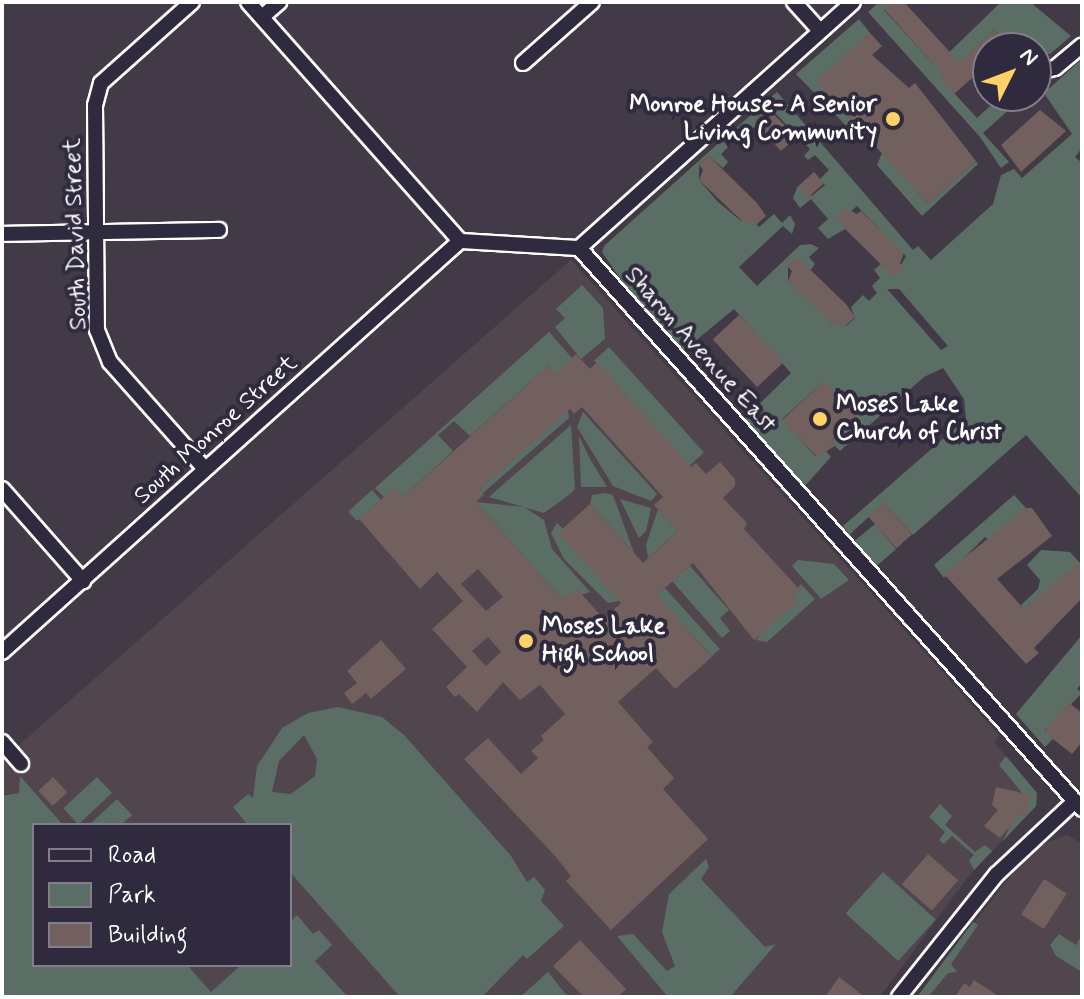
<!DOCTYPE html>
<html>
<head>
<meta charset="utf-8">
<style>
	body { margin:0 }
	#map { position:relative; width:1084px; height:999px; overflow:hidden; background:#433a47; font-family:Mynerve,sans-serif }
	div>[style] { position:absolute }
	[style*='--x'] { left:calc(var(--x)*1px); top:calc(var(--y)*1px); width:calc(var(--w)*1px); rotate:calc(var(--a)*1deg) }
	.built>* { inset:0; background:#51454e }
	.green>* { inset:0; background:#5b6e66; transform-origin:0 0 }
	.building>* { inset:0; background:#72605f; transform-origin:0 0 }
	.roads { filter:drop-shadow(2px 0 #fff) drop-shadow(-2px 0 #fff) drop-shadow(0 2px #fff) drop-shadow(0 -2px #fff) }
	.minor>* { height:14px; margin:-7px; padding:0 7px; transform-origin:7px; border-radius:7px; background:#2f2a3d }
	.dots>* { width:22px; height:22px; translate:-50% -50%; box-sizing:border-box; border:4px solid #2f2a3d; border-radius:50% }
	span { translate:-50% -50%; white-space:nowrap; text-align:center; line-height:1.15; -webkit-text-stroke:8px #2f2a3d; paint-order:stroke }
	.poi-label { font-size:24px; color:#fff; font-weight:700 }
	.right { translate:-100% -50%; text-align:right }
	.left { translate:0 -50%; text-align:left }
	.street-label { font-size:24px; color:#fff }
	.frame { position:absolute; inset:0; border:4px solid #fff; pointer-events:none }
	.legend { position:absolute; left:32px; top:823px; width:260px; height:144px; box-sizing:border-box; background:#2f2a3d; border:2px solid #827f8b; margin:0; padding:10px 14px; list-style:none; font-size:24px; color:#fff }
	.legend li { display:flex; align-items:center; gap:16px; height:40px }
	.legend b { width:40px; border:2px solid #827f8b }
	.north { position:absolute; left:972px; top:32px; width:80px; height:80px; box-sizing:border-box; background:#2f2a3d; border:2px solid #827f8b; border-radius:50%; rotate:48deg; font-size:22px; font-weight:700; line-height:32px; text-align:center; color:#fff }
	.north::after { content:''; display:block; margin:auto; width:28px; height:36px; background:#ffd166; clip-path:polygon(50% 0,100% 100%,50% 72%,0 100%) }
</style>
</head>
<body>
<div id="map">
	<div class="built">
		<div style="clip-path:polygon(evenodd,571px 260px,999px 735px,994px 742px,1037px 793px,1036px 806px,967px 878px,880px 997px,2px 997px,2px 760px,571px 260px,34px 825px,290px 825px,290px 965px,34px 965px,34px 825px)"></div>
		<div style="clip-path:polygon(1067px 835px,1082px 844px,1082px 997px,917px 997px,1007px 880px,1045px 843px)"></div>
	</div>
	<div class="green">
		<div style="clip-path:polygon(879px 2px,892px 2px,884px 10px,935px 66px,1001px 2px,1030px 2px,1071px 36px,1050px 54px,1036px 53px,1036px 48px,1009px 48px,994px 30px,941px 79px,977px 118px,1001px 96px,1024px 96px,983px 133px,1009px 162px,1001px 168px,980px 137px,868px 12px)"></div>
		<div style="clip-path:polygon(859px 19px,870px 33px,817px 81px,862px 131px,857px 137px,796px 74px)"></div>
		<div style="clip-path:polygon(evenodd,1082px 59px,1082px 148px,1075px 157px,1082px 163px,1082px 498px,1026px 435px,913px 535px,884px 503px,849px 535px,843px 526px,966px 419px,964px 399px,943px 368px,924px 377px,840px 451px,831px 442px,857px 418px,823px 382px,782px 419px,816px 457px,825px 450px,831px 457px,803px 488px,743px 420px,791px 373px,734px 309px,683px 351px,624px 284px,602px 252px,604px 246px,722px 140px,728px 147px,721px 154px,728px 162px,723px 168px,709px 156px,699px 165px,699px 180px,718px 202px,741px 221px,753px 220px,759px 227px,774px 214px,782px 223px,790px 215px,795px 224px,792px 234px,783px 226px,739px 267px,757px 286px,800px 245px,811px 244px,819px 248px,809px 257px,815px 264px,810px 271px,788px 266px,788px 281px,828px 315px,830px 323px,834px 320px,846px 326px,855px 318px,851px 307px,863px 295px,869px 301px,877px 293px,872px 286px,880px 278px,874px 270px,882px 263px,895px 276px,906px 256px,857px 206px,850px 212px,847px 228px,828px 239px,818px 228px,828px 219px,811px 199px,800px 208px,793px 198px,798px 186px,812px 196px,825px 185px,820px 179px,829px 170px,815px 155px,808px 160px,804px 156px,810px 149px,777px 115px,767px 109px,755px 120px,758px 125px,739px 137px,735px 129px,777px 92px,913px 250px,918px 246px,931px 260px,993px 204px,1001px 175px,1014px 169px,1022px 178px,1072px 134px,1044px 93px,1082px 59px,887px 289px,899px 289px,948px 346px,941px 350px,887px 289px)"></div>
		<div style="clip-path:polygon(882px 153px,928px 204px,976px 161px,978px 164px,922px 216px,877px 165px)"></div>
		<div style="clip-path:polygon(582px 285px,603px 308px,605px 339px,581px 359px,555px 327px,565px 318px,556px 309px)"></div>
		<div style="clip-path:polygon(549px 332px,572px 358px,561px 380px,548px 366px,470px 436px,454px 421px,438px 435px,453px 451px,403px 497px,384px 497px,375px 488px)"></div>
		<div style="left:609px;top:347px;width:142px;height:20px;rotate:48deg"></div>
		<div style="clip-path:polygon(568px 410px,569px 418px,483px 493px,480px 489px)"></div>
		<div style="clip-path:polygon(583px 412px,657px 494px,651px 501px,613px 486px,577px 427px)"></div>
		<div style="clip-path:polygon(571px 425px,575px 489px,570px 494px,544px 513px,489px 497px)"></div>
		<div style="clip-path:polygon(579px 436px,589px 457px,607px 487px,581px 487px)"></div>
		<div style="left:372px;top:490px;width:13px;height:32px;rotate:48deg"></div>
		<div style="clip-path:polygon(605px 493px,613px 495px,634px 553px,590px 504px,592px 495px)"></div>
		<div style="clip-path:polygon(1014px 495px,1026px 508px,990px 541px,985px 537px,944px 578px,934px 565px)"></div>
		<div style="clip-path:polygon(620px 499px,651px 508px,646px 531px,639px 538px)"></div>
		<div style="clip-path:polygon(476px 502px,524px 507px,544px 520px,552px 549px,590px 592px,563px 600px)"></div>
		<div style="clip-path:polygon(658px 509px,678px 531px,648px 558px,646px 545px)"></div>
		<div style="clip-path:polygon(557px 523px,563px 529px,619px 601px,608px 603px,564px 559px,551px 533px)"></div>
		<div style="left:875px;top:524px;width:33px;height:27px;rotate:50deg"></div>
		<div style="clip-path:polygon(1041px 550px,1070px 552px,1080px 563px,1026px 612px,1021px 605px,1038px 589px,1040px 580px,1027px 565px)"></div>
		<div style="clip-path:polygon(798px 560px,834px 564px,849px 580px,821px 599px,792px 566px)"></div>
		<div style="clip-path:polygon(690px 566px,729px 610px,720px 618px,730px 631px,722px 638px,672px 581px)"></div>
		<div style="clip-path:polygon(801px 584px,815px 599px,767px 642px,756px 640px)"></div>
		<div style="left:665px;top:588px;width:82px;height:11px;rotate:48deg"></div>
		<div style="clip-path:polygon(1082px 635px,1082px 683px,1077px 689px,1082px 693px,1044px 731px,1053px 739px,1045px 747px,1016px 714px)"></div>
		<div style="clip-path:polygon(evenodd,338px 707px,382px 717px,405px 736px,511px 856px,527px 882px,534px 877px,545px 890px,541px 901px,564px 926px,527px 959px,523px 955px,482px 997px,400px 997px,290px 872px,290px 825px,248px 825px,233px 807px,248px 794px,253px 798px,257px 766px,282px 728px,308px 713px,338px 707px,304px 735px,317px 759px,315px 776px,291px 794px,272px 792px,279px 761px,304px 735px)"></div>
		<div style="clip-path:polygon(1006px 756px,1037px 793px,1036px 806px,1003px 841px,1015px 814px,1026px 816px,1023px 794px,999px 765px)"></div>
		<div style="clip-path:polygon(20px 776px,63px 825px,34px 825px,34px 965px,187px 965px,211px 992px,241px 965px,290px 965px,290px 922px,297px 915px,313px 934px,319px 930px,332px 945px,315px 961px,348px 997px,2px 997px,2px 796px,19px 793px)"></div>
		<div style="left:97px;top:777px;width:22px;height:46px;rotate:47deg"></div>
		<div style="clip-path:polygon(117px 799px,132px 815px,121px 825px,89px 825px)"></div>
		<div style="clip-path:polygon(940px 804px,952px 816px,945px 825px,975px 852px,985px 845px,992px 851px,974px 870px,969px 860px,974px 855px,952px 836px,944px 844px,939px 840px,945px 832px,929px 817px)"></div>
		<div style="clip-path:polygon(706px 859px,709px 867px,701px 879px,765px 947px,776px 944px,730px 997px,668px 997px,617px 936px,633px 934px,667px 971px,675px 966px,662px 932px,669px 894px)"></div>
		<div style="left:883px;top:872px;width:71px;height:56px;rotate:42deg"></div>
		<div style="clip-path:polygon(973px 922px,978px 925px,951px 964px,957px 972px,948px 973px,928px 997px,917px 997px)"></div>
		<div style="clip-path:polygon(1059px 934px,1076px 945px,1082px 935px,1082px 972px,1056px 956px,1050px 945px)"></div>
		<div style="clip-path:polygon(548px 972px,568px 997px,520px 997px)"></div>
	</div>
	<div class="building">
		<div style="clip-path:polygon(892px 2px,904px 2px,959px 62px,994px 30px,1010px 48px,988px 48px,988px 64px,954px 94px,940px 79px,944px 76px,884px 9px)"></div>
		<div style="clip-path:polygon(870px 33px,882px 46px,872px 55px,909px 88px,915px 83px,976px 161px,928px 204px,816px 81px)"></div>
		<div style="clip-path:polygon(768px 109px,797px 137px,781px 151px,754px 121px)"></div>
		<div style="clip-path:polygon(1040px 110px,1066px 131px,1021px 172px,1001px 145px)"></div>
		<div style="clip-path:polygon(709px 156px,757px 203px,766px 216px,757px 224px,742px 221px,699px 180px,703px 170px,699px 165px)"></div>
		<div style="left:814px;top:172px;width:15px;height:21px;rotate:48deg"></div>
		<div style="clip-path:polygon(846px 208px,857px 214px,861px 211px,904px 253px,900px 263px,904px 268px,894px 277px,846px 230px,837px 217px)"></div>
		<div style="clip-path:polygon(797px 257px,846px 304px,855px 317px,845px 326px,831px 323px,788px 281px,792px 271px,787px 266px)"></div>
		<div style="left:739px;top:315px;width:65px;height:36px;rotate:47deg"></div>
		<div style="clip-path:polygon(evenodd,576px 354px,590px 369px,597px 362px,691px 467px,696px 463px,706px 474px,720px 462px,735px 479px,735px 486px,723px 498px,747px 523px,744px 529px,800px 590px,793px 596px,798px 601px,754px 640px,693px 563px,657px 595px,712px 657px,675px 689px,656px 668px,618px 702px,653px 742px,647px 747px,674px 778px,663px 789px,708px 839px,611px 930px,566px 881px,571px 876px,555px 856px,464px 759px,488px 738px,521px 774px,538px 758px,531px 751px,544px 740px,541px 736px,565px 714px,540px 685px,520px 700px,503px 682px,477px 712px,459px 694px,455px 697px,446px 687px,467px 667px,432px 629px,463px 601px,437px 572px,420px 589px,359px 519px,394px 488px,403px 497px,548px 366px,556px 374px,576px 354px,582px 407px,663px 497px,654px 505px,678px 531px,643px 563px,590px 504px,558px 533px,621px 603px,604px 619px,576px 588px,563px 600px,476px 502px,484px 494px,480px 489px,570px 409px,574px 414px,582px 407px,576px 354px,478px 569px,503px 597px,486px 611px,461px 584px,478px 569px,576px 354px,488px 637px,501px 652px,486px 666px,472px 651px,488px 637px)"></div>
		<div style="clip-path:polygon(824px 381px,857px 418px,831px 442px,835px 446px,817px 457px,782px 420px)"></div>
		<div style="left:884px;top:503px;width:42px;height:21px;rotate:48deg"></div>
		<div style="clip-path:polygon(1026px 508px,1032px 508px,1052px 536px,997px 579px,1024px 609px,1082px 560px,1082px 598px,1034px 648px,1039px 653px,1026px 664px,944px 574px)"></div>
		<div style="clip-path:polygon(381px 640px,406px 669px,371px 699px,366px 693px,352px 704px,344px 693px,357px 683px,347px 671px)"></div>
		<div style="clip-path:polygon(1068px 702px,1082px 713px,1082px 742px,1072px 754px,1044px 732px)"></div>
		<div style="left:53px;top:777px;width:21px;height:20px;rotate:47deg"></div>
		<div style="clip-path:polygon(996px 787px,1031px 795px,1026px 816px,1019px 815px,1000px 838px,984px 826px,998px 810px,992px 805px)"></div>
		<div style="left:928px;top:854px;width:40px;height:40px;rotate:41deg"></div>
		<div style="left:1044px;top:879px;width:27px;height:42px;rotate:33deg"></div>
		<div style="clip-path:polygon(580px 940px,626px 989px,618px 997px,584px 997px,553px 966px)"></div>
		<div style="clip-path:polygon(839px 977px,865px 997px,825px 997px)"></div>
		<div style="clip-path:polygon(974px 980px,1000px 997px,955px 997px,964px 983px,970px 987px)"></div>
	</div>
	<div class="roads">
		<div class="minor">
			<div style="--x:192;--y:2;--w:122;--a:138.3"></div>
			<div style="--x:101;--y:83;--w:23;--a:105"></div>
			<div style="--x:95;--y:105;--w:225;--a:89.5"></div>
			<div style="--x:97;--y:330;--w:35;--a:68"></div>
			<div style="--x:110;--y:362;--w:143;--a:48.4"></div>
			<div style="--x:248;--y:2;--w:319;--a:48.4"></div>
			<div style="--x:460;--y:241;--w:119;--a:3.4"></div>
			<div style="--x:579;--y:248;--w:753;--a:48.12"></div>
			<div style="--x:794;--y:2;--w:39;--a:48"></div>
			<div style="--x:262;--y:17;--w:23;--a:-41"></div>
			<div style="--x:523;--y:63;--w:92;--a:-41.5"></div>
			<div style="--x:1036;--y:73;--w:20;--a:-15"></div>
			<div style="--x:1055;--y:68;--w:35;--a:-40"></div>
			<div style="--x:2;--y:234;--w:217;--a:-1.1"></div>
			<div style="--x:579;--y:248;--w:368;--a:-41.9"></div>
			<div style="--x:2;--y:489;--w:123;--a:48.6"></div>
			<div style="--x:2;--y:652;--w:615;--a:-41.9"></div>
			<div style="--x:2;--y:742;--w:29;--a:49"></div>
			<div style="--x:899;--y:997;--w:157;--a:-51.5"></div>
			<div style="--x:997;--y:874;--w:107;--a:-43.1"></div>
		</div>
	</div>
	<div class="dots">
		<div style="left:893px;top:119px;background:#ffd166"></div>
		<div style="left:820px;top:419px;background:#ffd166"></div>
		<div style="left:526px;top:641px;background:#ffd166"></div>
	</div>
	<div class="poi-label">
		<span class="right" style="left:877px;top:119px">Monroe House- A Senior<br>Living Community</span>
		<span class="left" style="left:836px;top:419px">Moses Lake<br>Church of Christ</span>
		<span class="left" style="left:542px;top:641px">Moses Lake<br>High School</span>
	</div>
	<div class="street-label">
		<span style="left:76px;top:234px;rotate:-92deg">South David Street</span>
		<span style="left:700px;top:350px;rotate:48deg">Sharon Avenue East</span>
		<span style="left:216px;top:430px;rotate:-42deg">South Monroe Street</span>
	</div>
	<div class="frame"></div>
	<ul class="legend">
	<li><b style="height:10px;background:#2f2a3d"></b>Road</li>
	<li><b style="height:22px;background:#5b6e66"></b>Park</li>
	<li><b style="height:22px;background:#72605f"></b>Building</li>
	</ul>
	<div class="north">N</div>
</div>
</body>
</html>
